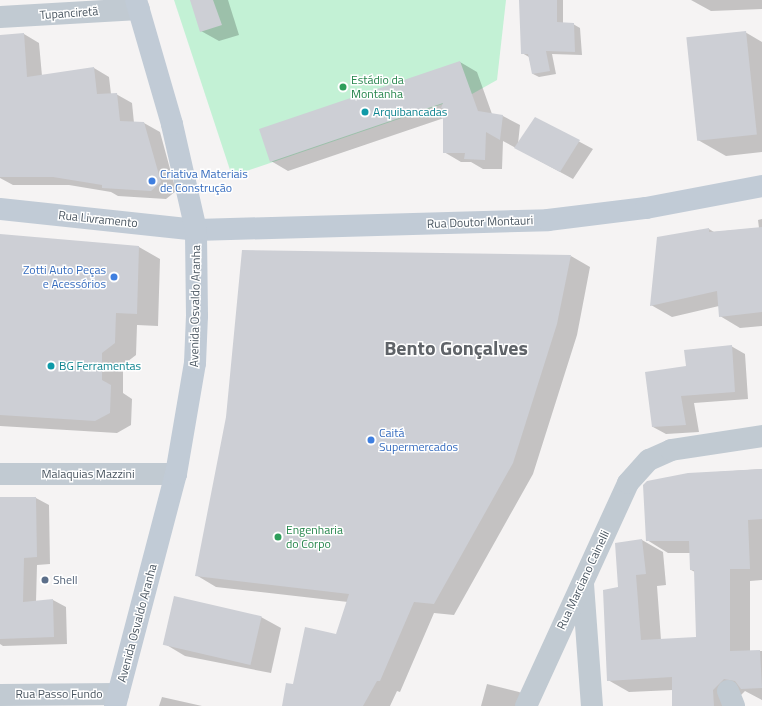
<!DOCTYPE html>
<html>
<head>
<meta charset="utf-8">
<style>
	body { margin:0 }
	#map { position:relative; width:762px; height:706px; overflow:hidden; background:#f5f3f3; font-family:"Titillium Web",sans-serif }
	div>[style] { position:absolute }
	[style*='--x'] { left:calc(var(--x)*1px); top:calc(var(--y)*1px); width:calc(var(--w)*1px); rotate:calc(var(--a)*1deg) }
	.green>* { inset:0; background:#c3f1d5 }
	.shadow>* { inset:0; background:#0003 }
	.building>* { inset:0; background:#cdcfd5; transform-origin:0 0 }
	.minor>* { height:22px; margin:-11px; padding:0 11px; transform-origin:11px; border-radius:11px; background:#c1cad2 }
	.secondary>* { height:22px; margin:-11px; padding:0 11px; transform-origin:11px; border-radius:11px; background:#c1cbd6 }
	.dots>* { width:11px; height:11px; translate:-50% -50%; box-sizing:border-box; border:2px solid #fff; border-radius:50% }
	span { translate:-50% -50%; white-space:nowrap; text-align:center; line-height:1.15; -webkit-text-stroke:3px #fff; paint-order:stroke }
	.street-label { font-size:12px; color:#4a5661 }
	.leisure-label { font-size:12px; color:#27864d }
	.left { translate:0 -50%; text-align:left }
	.culture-label { font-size:12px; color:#0d838f }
	.shop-label { font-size:12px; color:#366cbe }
	.right { translate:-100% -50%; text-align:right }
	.service-label { font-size:12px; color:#4e5e75 }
	.town-label { font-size:20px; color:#5f6368; font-weight:700 }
</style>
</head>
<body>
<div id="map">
	<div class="green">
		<div style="clip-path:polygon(174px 0,506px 0,497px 80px,472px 94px,232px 176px)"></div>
	</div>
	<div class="shadow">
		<div style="clip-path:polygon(191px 0,228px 0,239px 35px,219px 41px,201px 31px)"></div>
		<div style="clip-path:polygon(520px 0,563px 0,563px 24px,573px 24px,580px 28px,582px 55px,552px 54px,556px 74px,539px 77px,533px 74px,529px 57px,522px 53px)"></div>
		<div style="clip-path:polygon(691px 0,762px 0,762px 9px,711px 11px)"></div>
		<div style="clip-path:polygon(745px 32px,762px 42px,762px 152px,726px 156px,698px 140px)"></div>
		<div style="clip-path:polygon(24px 34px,39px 43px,42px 76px,94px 68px,109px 77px,111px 94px,116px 94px,132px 103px,134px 123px,144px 123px,160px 132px,176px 191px,166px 199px,118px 196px,111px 192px,69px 185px,13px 185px,0 178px,0 36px)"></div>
		<div style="clip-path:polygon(460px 62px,477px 72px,492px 114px,503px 116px,520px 125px,518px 144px,535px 118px,593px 149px,573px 179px,503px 141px,502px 169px,483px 169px,471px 162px,461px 162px,444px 152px,444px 118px,288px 171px,271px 161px)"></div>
		<div style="clip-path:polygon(762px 219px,762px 326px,740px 328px,720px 316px,719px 306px,672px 317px,651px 305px,709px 229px,714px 232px,759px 228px,758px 220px)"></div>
		<div style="clip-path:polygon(0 235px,139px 247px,160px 259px,158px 326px,137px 325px,136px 355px,123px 365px,123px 393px,132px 399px,131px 425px,117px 433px,0 426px)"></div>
		<div style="clip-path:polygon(571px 256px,590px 267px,577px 335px,533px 474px,454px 615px,434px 613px,400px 692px,397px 691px,390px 706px,283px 706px,293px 685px,337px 635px,348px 602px,216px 587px,196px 575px)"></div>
		<div style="clip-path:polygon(731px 346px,745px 354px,748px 399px,694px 403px,699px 432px,666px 434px,653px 427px,687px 367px)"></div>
		<div style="clip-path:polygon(762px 469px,762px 580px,750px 581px,750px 651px,762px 651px,762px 700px,745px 691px,734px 702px,735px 706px,673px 706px,673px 690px,629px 692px,608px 680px,619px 587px,642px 540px,663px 552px,666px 585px,657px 586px,661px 640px,697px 638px,695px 572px,691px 570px,690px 553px,668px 553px,647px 540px,688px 474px)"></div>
		<div style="clip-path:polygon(36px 498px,49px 505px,50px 564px,37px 565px,36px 602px,53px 600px,66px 607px,67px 644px,3px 646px,0 644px,0 500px)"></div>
		<div style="clip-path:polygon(261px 617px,281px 628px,271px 673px,185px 656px,165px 644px)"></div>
		<div style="clip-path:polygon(487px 684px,519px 692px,532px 699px,530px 706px,481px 706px)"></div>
		<div style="clip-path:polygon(162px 697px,202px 706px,159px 706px)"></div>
	</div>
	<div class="building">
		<div style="clip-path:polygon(190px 0,213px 0,222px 25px,200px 32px)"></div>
		<div style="clip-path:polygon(519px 0,557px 0,557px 22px,574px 23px,575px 52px,546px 51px,550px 71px,532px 74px,528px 54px,521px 54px)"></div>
		<div style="left:746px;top:31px;width:104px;height:60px;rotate:84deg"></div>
		<div style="clip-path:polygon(24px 33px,27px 77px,94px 67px,97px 94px,117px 93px,120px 121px,144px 122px,161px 182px,151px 191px,102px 188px,102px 185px,53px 177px,0 177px,0 35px)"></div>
		<div style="clip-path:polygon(460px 61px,478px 111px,503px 115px,500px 140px,486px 132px,485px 160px,464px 159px,465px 153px,443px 153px,443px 109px,441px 108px,443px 103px,270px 162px,259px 129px)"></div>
		<div style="clip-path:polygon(535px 117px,580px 140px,560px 172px,514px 148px)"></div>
		<div style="clip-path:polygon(762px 227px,762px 312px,719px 317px,717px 291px,650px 306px,657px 237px,709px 228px,709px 232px)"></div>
		<div style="clip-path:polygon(0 234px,139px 246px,137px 314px,116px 313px,115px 343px,102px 353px,102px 380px,111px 385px,110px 413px,95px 421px,0 415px)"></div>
		<div style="clip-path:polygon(242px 250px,571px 255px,557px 324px,513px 463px,434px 604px,414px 602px,380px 681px,377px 681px,363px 706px,282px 706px,286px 683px,293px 684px,305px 627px,336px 634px,349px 594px,195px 576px,226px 417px)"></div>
		<div style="clip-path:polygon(732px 345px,735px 392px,681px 396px,686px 425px,652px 427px,645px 372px,686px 366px,684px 350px)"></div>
		<div style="clip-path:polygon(762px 469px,762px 519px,748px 520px,750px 569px,730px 569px,730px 651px,760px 650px,762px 688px,741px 689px,735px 681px,724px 679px,713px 690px,714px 706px,672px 706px,672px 677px,607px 681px,603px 590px,618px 587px,615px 543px,642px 539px,646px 574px,636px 575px,641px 640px,696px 637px,694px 570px,690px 570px,689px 541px,646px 541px,643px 485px,647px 481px,688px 473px)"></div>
		<div style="clip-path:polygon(0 497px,36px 497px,37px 557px,24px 558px,23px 602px,53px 599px,54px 637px,0 639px)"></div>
		<div style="left:174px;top:596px;width:90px;height:50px;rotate:13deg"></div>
	</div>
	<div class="minor">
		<div style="--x:0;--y:17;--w:139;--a:-3.3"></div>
		<div style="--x:0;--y:474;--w:176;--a:0"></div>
		<div style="--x:583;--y:584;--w:122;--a:85.8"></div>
		<div style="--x:728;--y:691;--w:16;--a:68"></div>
		<div style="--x:0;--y:695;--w:118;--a:-0.5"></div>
		<div style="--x:526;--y:706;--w:245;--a:-65.4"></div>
		<div style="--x:628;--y:483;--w:31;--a:-48"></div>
		<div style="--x:649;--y:460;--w:24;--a:-24"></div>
		<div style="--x:671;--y:450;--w:92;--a:-8.7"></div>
	</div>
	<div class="secondary">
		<div style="--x:0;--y:209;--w:197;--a:6.1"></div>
		<div style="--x:196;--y:230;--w:352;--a:-1.6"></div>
		<div style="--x:548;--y:220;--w:99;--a:-7"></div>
		<div style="--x:646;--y:208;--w:118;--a:-10.7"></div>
		<div style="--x:115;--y:706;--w:240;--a:-75.3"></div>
		<div style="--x:176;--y:474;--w:113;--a:-80.3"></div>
		<div style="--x:195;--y:363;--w:47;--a:-87.6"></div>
		<div style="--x:197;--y:316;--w:86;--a:-90.7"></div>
		<div style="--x:196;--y:230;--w:109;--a:-102.8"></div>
		<div style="--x:172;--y:124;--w:129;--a:-106.2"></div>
	</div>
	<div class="dots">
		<div style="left:343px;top:87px;background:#2e9e5b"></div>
		<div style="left:365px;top:112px;background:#0f9aa8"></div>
		<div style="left:152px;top:181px;background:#3f7fe0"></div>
		<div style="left:114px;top:277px;background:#3f7fe0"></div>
		<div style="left:51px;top:366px;background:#0f9aa8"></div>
		<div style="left:371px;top:440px;background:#3f7fe0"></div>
		<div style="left:278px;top:537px;background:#2e9e5b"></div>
		<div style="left:45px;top:580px;background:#5c6f8a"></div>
	</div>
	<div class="street-label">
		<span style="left:69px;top:13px;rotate:-4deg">Tupanciretã</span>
		<span style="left:98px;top:219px;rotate:6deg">Rua Livramento</span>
		<span style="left:480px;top:222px;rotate:-2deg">Rua Doutor Montauri</span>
		<span style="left:195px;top:306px;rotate:-89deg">Avenida Osvaldo Aranha</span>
		<span style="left:88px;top:474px">Malaquias Mazzini</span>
		<span style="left:583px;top:580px;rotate:-65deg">Rua Marciano Cainelli</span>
		<span style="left:137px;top:623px;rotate:-75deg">Avenida Osvaldo Aranha</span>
		<span style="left:59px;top:694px">Rua Passo Fundo</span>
	</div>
	<div class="leisure-label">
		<span class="left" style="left:351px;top:87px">Estádio da<br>Montanha</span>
		<span class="left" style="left:286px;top:537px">Engenharia<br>do Corpo</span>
	</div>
	<div class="culture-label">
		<span class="left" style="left:373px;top:112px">Arquibancadas</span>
		<span class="left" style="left:59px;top:366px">BG Ferramentas</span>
	</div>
	<div class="shop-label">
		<span class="left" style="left:160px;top:181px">Criativa Materiais<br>de Construção</span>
		<span class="right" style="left:106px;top:277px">Zotti Auto Peças<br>e Acessórios</span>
		<span class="left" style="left:379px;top:440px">Caitá<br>Supermercados</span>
	</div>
	<div class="service-label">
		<span class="left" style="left:53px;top:580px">Shell</span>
	</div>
	<div class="town-label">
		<span style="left:456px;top:347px">Bento Gonçalves</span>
	</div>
</div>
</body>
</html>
